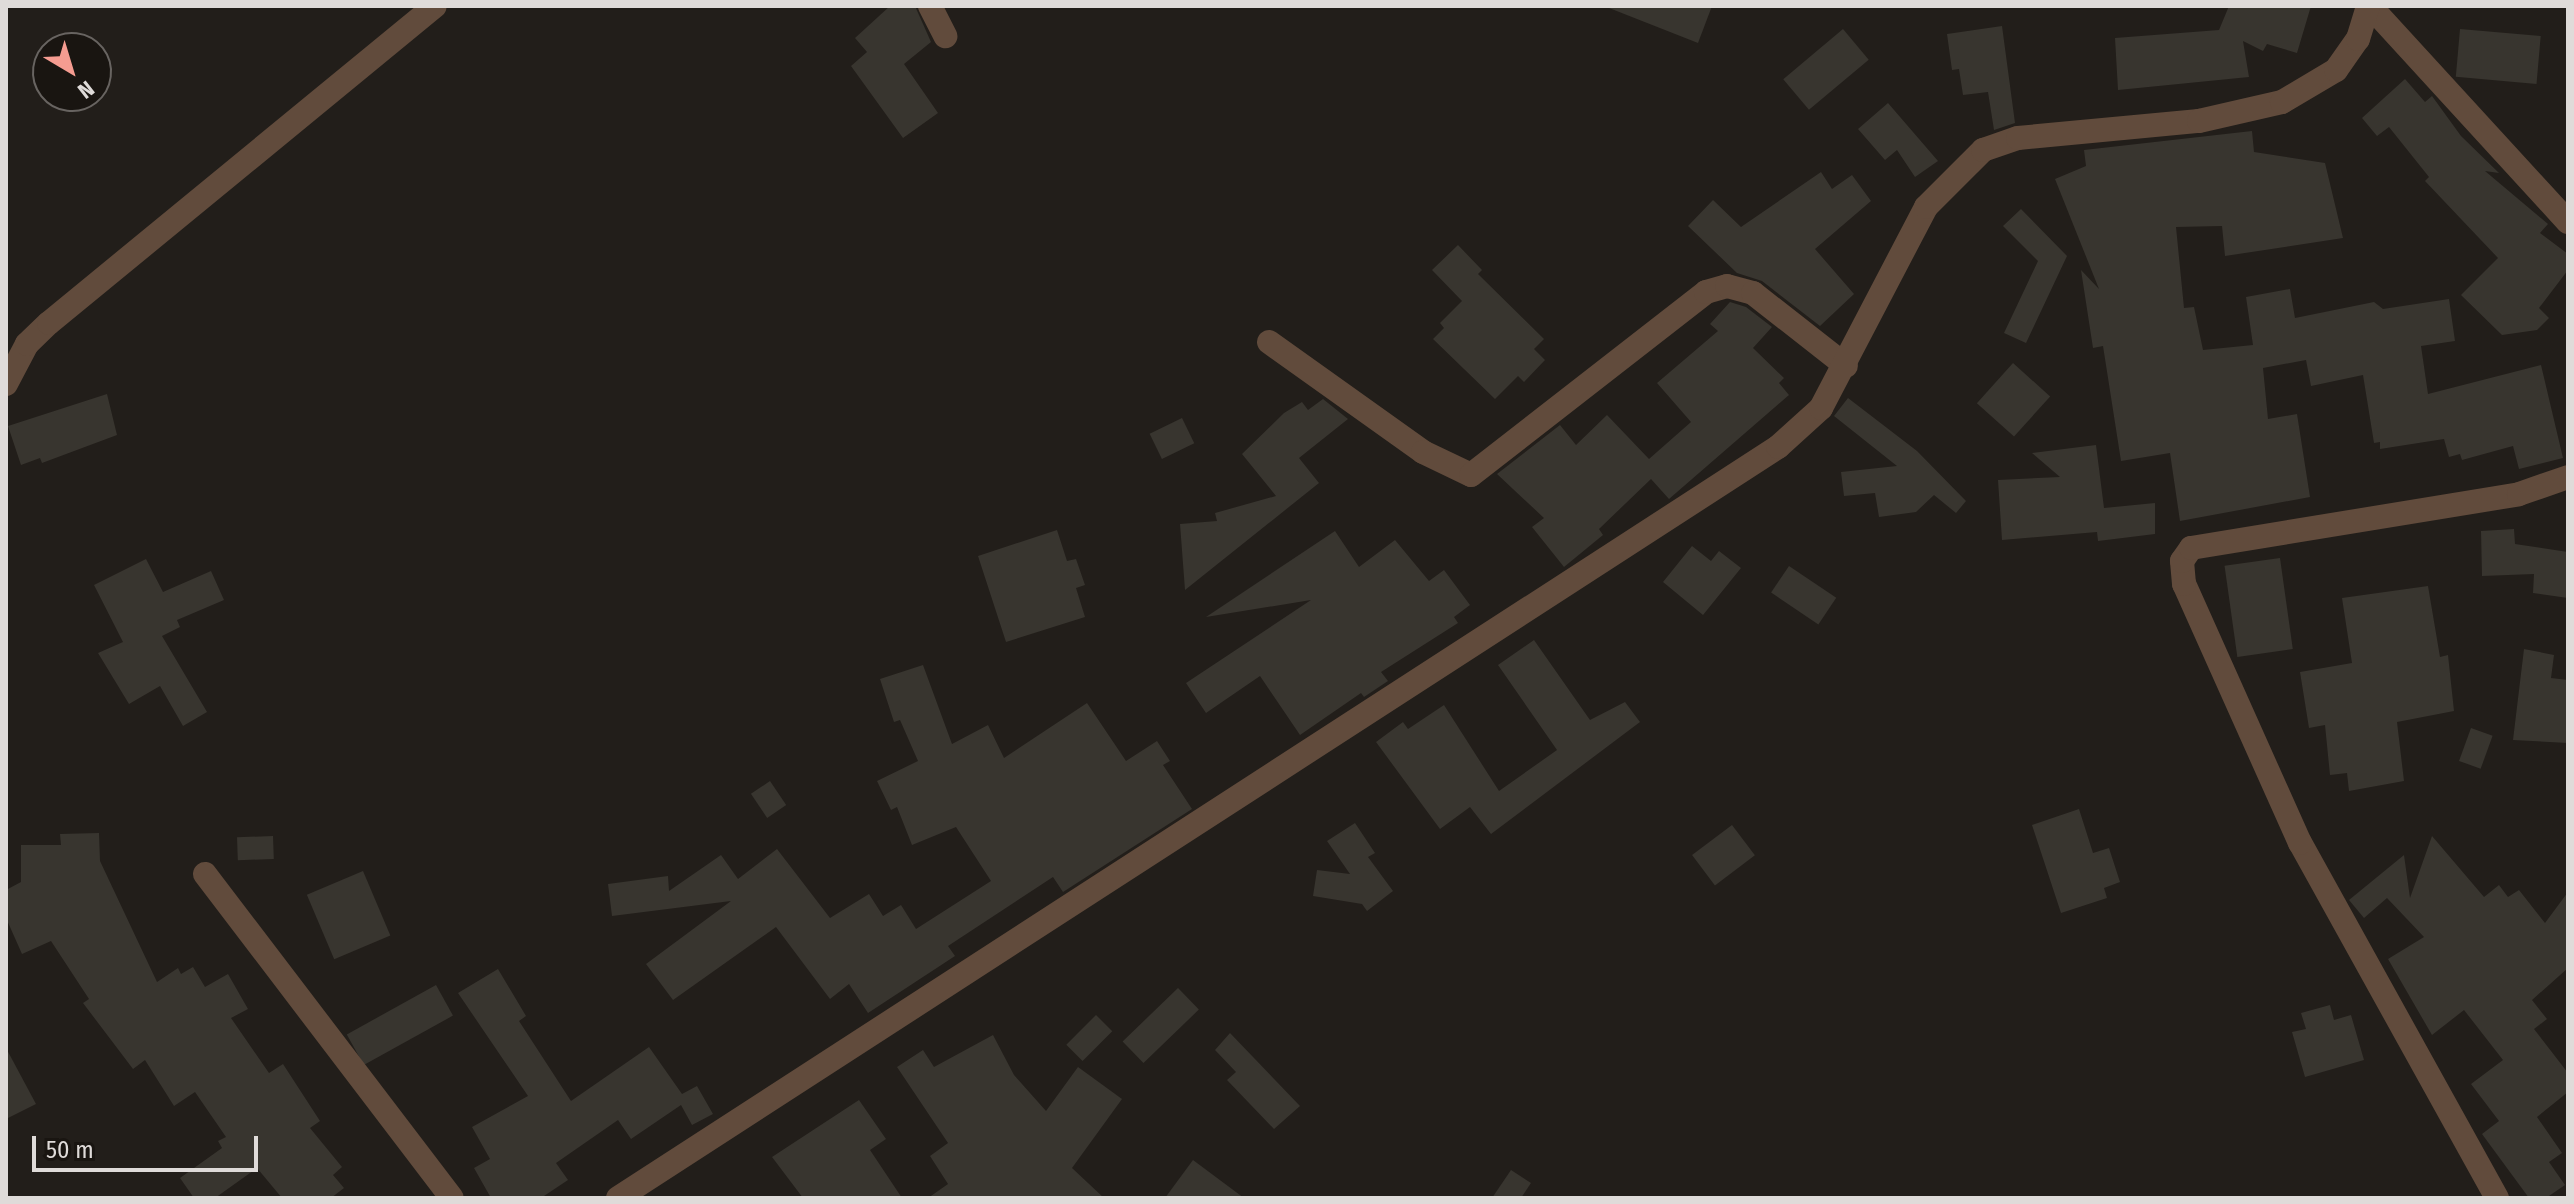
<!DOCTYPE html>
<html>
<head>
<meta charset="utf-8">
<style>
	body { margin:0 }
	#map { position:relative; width:2574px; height:1204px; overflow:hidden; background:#221e1a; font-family:"Fira Sans Condensed",sans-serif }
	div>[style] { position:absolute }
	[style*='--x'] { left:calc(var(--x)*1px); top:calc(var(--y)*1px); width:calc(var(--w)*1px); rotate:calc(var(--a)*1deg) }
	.building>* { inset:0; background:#38352f; transform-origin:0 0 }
	.minor>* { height:24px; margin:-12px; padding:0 12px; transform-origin:12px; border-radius:12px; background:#614b3c }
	span { translate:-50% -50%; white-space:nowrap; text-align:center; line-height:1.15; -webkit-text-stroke:6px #191511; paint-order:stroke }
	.frame { position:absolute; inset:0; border:8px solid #dfdbd9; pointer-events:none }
	.north { position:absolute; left:32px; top:32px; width:80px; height:80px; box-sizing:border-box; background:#191511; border:2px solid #686461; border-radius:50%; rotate:142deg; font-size:22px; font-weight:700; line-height:32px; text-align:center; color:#dfdbd9 }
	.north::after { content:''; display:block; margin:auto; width:28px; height:36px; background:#f59c91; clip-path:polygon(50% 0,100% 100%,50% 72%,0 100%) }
	.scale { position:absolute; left:32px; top:1136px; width:226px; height:36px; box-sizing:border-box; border:4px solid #dfdbd9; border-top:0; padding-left:10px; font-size:24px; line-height:28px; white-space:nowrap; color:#dfdbd9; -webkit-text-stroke:6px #191511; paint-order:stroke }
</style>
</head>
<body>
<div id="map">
	<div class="building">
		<div style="clip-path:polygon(890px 6px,915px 6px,931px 42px,904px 64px,938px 113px,903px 138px,851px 66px,867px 52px,855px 38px)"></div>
		<div style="clip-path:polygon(1604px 6px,1712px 6px,1698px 43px)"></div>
		<div style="clip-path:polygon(2229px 6px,2311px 6px,2297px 53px,2267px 44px,2263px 51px,2243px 41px,2249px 77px,2118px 90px,2115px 38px,2219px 30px)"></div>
		<div style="clip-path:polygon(2002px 26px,2015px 123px,1994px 130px,1988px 92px,1963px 95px,1959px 69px,1952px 70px,1947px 34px)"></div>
		<div style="left:1843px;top:29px;width:40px;height:78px;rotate:50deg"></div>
		<div style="left:2460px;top:29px;width:81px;height:48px;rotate:5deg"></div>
		<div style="clip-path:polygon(2405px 79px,2425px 102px,2432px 96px,2461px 136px,2499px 173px,2485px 171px,2548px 224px,2540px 233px,2568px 254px,2568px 270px,2539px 308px,2549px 318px,2537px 330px,2502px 335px,2461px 295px,2498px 258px,2425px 181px,2429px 177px,2389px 127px,2377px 136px,2362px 118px)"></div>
		<div style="clip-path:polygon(1888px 103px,1938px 161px,1915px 177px,1897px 150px,1885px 160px,1858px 129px)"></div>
		<div style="clip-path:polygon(2252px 131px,2254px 152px,2325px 163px,2343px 238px,2225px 256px,2222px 226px,2176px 227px,2184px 308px,2194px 307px,2203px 350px,2253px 345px,2246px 297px,2290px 289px,2295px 318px,2374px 302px,2383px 309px,2449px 299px,2455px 341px,2421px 346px,2428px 394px,2541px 365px,2563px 458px,2519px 469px,2513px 446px,2462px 460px,2460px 454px,2449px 457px,2444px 439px,2380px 449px,2380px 442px,2374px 443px,2363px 375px,2311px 386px,2306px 360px,2263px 368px,2268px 419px,2297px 414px,2310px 497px,2180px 521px,2170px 453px,2121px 461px,2103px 346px,2093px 348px,2081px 270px,2099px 289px,2055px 179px,2086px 166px,2084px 150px)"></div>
		<div style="clip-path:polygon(1821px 172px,1832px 189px,1852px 175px,1871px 201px,1815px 249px,1854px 294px,1820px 326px,1762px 281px,1737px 273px,1688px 226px,1713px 200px,1741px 227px)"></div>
		<div style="clip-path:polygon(2021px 209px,2067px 256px,2026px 343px,2004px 333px,2038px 261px,2003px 226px)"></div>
		<div style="clip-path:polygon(1458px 245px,1482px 270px,1478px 274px,1544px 339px,1534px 349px,1545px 360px,1524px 382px,1518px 376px,1495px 399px,1433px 339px,1444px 328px,1440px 323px,1462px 301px,1432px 270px)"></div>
		<div style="clip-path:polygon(1730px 302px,1746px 307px,1772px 327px,1753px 348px,1784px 378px,1779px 383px,1789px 395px,1669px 499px,1651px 479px,1599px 529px,1603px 535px,1564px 567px,1532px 527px,1544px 518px,1497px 474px,1560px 425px,1576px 445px,1607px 415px,1649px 459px,1691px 422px,1657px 383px,1718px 331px,1710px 324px)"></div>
		<div style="left:2013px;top:363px;width:50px;height:54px;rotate:42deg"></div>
		<div style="clip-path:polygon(107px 394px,117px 435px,42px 463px,40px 458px,21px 465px,8px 426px)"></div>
		<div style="clip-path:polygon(1848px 398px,1917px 451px,1966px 501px,1956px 513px,1934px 495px,1916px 512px,1879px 517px,1875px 493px,1844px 496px,1841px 472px,1897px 466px,1834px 416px)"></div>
		<div style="clip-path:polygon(1323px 399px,1348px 419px,1299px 458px,1319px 483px,1185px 590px,1180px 524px,1217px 521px,1215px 513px,1276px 496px,1242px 454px,1284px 413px,1302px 402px,1308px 410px)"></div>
		<div style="left:1182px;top:418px;width:28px;height:36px;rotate:64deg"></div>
		<div style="clip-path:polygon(2096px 445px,2104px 508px,2155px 503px,2155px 534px,2098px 541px,2097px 532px,2002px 540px,1998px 480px,2060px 477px,2032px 453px)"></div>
		<div style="clip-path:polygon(2514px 529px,2515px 544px,2568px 552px,2568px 598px,2533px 593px,2534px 574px,2482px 576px,2481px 531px)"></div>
		<div style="clip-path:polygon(1057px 530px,1067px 561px,1076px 559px,1085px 585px,1076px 588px,1085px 617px,1006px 642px,978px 556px)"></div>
		<div style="clip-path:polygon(1335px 531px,1359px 567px,1395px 540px,1429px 581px,1444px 570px,1470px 605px,1454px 617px,1458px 623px,1381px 672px,1388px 681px,1364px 697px,1361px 693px,1300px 735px,1260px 676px,1206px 713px,1186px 683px,1311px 600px,1206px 617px)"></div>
		<div style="clip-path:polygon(1692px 546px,1711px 561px,1719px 551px,1741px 568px,1703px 615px,1663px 582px)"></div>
		<div style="left:2280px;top:558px;width:92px;height:56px;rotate:82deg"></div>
		<div style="clip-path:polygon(146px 559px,163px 592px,211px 571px,224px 600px,177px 620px,180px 627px,162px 636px,207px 712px,183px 726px,160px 686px,129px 704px,98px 653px,123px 642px,94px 585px)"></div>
		<div style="left:1789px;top:566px;width:57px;height:32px;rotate:34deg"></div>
		<div style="clip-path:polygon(2428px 586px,2440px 657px,2448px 655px,2454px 711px,2397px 722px,2404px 781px,2349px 791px,2347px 773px,2330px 775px,2325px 725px,2309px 728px,2300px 672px,2352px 663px,2342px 598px)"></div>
		<div style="clip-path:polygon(1534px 640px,1590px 720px,1625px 702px,1640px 722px,1491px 834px,1470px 807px,1440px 829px,1376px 742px,1403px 722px,1408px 729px,1444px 705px,1499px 791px,1557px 750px,1498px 665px)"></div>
		<div style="clip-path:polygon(2524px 649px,2554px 655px,2551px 678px,2568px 680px,2568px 743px,2513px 740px)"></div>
		<div style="clip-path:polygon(923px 665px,952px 744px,988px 725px,1004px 758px,1087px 703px,1126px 761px,1157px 741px,1170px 761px,1163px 765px,1192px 809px,1063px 892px,1053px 877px,948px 946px,955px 956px,868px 1013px,849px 984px,830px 999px,776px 927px,673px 1000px,646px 964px,731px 901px,612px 916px,608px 884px,668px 876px,669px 891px,721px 855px,738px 879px,777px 849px,830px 918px,869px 894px,883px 916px,901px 905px,916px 929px,991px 881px,956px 827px,912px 845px,897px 807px,891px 810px,877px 781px,918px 761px,900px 720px,894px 722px,880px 679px)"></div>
		<div style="left:2471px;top:728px;width:23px;height:35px;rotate:20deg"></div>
		<div style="left:770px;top:781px;width:29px;height:23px;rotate:56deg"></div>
		<div style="clip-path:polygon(2079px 809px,2093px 853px,2109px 848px,2120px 882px,2104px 888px,2107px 898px,2061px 913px,2032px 825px)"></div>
		<div style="clip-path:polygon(1355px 823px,1375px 853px,1368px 857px,1393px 891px,1367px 911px,1362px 904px,1313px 896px,1317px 870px,1350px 874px,1327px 841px)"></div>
		<div style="left:1732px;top:825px;width:38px;height:50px;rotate:53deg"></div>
		<div style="clip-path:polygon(99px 833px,100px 861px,157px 982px,178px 968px,181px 974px,193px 967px,205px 987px,228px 974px,248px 1009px,231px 1018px,269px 1073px,283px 1064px,320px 1121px,310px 1128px,342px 1167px,333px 1175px,344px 1188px,331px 1198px,282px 1198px,257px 1168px,215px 1198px,194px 1198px,180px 1178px,222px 1148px,218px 1141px,226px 1137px,195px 1092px,174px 1106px,145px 1060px,133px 1069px,83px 1003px,89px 999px,51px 941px,22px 954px,6px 918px,6px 890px,21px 882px,21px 845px,61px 845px,60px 834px)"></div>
		<div style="left:273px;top:836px;width:23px;height:36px;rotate:88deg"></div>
		<div style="clip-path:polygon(2432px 836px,2484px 897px,2499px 885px,2508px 897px,2519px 890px,2545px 923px,2568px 892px,2568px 968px,2532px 1000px,2547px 1019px,2534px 1029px,2568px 1073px,2568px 1092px,2537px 1117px,2562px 1153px,2549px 1162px,2565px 1185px,2546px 1198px,2529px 1198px,2482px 1134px,2499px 1121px,2471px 1084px,2503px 1060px,2464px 1010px,2432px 1035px,2388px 959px,2424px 937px,2387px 898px,2364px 918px,2349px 900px,2404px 855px,2410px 898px)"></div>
		<div style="left:363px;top:871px;width:70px;height:61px;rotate:67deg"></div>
		<div style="clip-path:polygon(498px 969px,526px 1016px,519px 1021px,571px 1101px,649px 1047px,682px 1094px,697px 1086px,713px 1114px,692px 1125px,681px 1105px,631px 1139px,618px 1120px,556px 1163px,568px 1180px,541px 1198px,491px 1198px,474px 1168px,490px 1159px,472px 1127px,528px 1096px,458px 993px)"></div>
		<div style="left:436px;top:985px;width:35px;height:102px;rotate:61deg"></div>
		<div style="left:1178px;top:988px;width:30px;height:77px;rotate:46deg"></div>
		<div style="clip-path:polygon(2330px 1005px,2334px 1020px,2351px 1015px,2364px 1060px,2305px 1077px,2292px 1032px,2306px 1029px,2301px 1013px)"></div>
		<div style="left:1096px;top:1015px;width:23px;height:42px;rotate:45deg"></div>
		<div style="clip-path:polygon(1230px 1033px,1300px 1106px,1274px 1129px,1227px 1080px,1236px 1072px,1215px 1050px)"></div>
		<div style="clip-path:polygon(993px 1035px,1014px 1075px,1046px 1111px,1078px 1067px,1122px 1099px,1072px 1168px,1104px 1198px,928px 1198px,948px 1184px,930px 1156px,948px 1143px,897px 1067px,923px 1050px,934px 1067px)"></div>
		<div style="clip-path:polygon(6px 1048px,36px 1104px,6px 1119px)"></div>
		<div style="clip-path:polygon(859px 1100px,886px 1139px,870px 1150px,902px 1198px,803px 1198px,772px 1157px)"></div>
		<div style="clip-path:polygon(1193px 1160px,1244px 1198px,1165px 1198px)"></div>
		<div style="clip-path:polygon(1511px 1170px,1531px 1183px,1521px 1198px,1492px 1198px)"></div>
	</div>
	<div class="minor">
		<div style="--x:930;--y:6;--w:34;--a:63"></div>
		<div style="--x:2370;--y:6;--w:293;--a:47.5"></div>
		<div style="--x:1269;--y:342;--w:189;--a:35.5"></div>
		<div style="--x:1423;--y:452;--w:53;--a:25.6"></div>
		<div style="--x:1471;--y:475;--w:298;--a:-37.9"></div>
		<div style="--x:1706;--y:292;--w:22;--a:-16"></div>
		<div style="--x:1727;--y:286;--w:27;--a:15"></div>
		<div style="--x:1753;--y:293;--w:118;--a:38.1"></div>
		<div style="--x:6;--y:384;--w:45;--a:-62.3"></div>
		<div style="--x:27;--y:344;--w:30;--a:-44"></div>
		<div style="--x:49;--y:323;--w:499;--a:-39.4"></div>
		<div style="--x:205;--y:874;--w:407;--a:52.7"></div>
		<div style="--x:618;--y:1198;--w:1382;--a:-32.92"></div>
		<div style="--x:1778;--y:447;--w:58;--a:-42.2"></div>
		<div style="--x:1821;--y:408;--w:227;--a:-62.4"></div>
		<div style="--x:1926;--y:207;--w:81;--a:-45"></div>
		<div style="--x:1983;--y:150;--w:37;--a:-19"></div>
		<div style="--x:2018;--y:138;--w:182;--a:-5.4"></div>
		<div style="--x:2199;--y:121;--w:85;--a:-12.9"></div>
		<div style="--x:2282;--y:102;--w:63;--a:-30.7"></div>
		<div style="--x:2336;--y:70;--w:38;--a:-55"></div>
		<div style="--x:2358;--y:39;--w:34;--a:-73"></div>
		<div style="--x:2497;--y:1198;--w:406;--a:-119"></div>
		<div style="--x:2300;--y:843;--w:284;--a:-114.1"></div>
		<div style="--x:2184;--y:584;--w:23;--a:-95"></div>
		<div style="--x:2182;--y:561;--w:16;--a:-55"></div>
		<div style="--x:2191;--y:548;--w:332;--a:-9.3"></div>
		<div style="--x:2519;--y:494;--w:52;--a:-19.1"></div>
	</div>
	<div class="frame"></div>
	<div class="north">N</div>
	<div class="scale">50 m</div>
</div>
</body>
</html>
